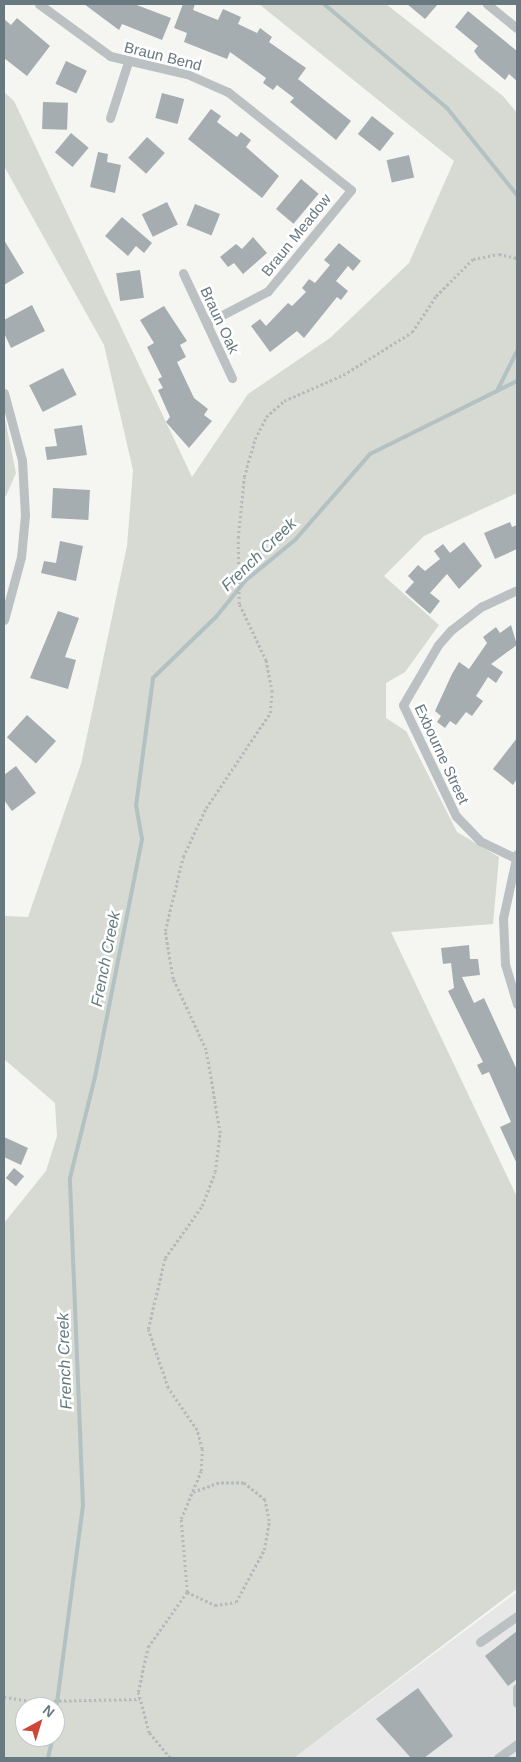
<!DOCTYPE html>
<html>
<head>
<meta charset="utf-8">
<style>
	body { margin:0 }
	#map { position:relative; width:521px; height:1762px; overflow:hidden; background:#f5f5f2; font-family:Arial,sans-serif }
	div>[style] { position:absolute }
	[style*='--x'] { left:calc(var(--x)*1px); top:calc(var(--y)*1px); width:calc(var(--w)*1px); rotate:calc(var(--a)*1deg) }
	.built>* { inset:0; background:#e6e7e6 }
	.green>* { inset:0; background:#d6dad2 }
	.stream>* { height:4px; margin:-2px; padding:0 2px; transform-origin:2px; border-radius:2px; background:#b3c1c3 }
	.building>* { inset:0; background:#a5adb1; transform-origin:0 0 }
	.path>* { height:2.5px; margin-top:-1.25px; transform-origin:0; background:repeating-linear-gradient(90deg,#b5b9ba 0 2.5px,transparent 0 5px) }
	.minor>* { height:9px; margin:-4.5px; padding:0 4.5px; transform-origin:4.5px; border-radius:4.5px; background:#bbc0c2 }
	span { translate:-50% -50%; white-space:nowrap; text-align:center; line-height:1.15; -webkit-text-stroke:5px #fff; paint-order:stroke }
	.street-label { font-size:15px; color:#687980 }
	.water-label { font-size:16px; color:#637a7d; font-style:italic }
	.frame { position:absolute; inset:0; border:5px solid #687980; pointer-events:none }
	.north { position:absolute; left:15px; top:1697px; width:50px; height:50px; box-sizing:border-box; background:#fff; border:1px solid #c3c9cc; border-radius:50%; rotate:39deg; font-size:14px; font-weight:700; line-height:20px; text-align:center; color:#687980 }
	.north::after { content:''; display:block; margin:auto; width:18px; height:22px; background:#cf4538; clip-path:polygon(50% 0,100% 100%,50% 72%,0 100%) }
</style>
</head>
<body>
<div id="map">
	<div class="built">
		<div style="clip-path:polygon(517px 1592px,517px 1758px,294px 1758px)"></div>
	</div>
	<div class="green">
		<div style="clip-path:polygon(evenodd,259px 4px,386px 4px,503px 96px,517px 113px,517px 493px,424px 536px,384px 576px,439px 625px,405px 672px,386px 683px,386px 718px,406px 731px,457px 832px,499px 857px,493px 924px,391px 932px,517px 1197px,517px 1589px,294px 1758px,4px 1758px,4px 1223px,46px 1171px,57px 1136px,55px 1103px,4px 1059px,4px 916px,28px 917px,81px 764px,127px 546px,133px 470px,104px 345px,4px 166px,4px 92px,14px 101px,192px 477px,248px 394px,330px 338px,409px 263px,454px 161px,259px 4px,25px 1707px,55px 1707px,55px 1737px,25px 1737px,25px 1707px)"></div>
		<div style="clip-path:polygon(4px 414px,16px 473px,6px 496px,4px 495px)"></div>
	</div>
	<div class="stream">
		<div style="--x:324;--y:4;--w:161;--a:40.2"></div>
		<div style="--x:447;--y:108;--w:112;--a:51.2"></div>
		<div style="--x:498;--y:389;--w:42;--a:-63.4"></div>
		<div style="--x:55;--y:1718;--w:214;--a:-82.5"></div>
		<div style="--x:83;--y:1506;--w:328;--a:-92.3"></div>
		<div style="--x:70;--y:1178;--w:104;--a:-76.1"></div>
		<div style="--x:95;--y:1077;--w:243;--a:-78.8"></div>
		<div style="--x:142;--y:839;--w:34;--a:-100"></div>
		<div style="--x:136;--y:806;--w:129;--a:-82.4"></div>
		<div style="--x:153;--y:678;--w:88;--a:-44.1"></div>
		<div style="--x:216;--y:617;--w:46;--a:-51.1"></div>
		<div style="--x:245;--y:581;--w:65;--a:-39.4"></div>
		<div style="--x:295;--y:540;--w:114;--a:-48.9"></div>
		<div style="--x:370;--y:454;--w:164;--a:-26.4"></div>
		<div style="--x:48;--y:1758;--w:22;--a:-77"></div>
	</div>
	<div class="building">
		<div style="clip-path:polygon(84px 4px,134px 4px,171px 18px,162px 40px,122px 24px,119px 30px)"></div>
		<div style="clip-path:polygon(183px 4px,195px 4px,193px 10px,218px 20px,223px 9px,241px 17px,238px 24px,257px 33px,260px 28px,272px 37px,269px 42px,306px 68px,298px 79px,351px 121px,336px 140px,290px 102px,294px 98px,277px 85px,273px 90px,263px 83px,266px 78px,230px 52px,227px 59px,184px 42px,187px 33px,174px 28px)"></div>
		<div style="clip-path:polygon(407px 4px,438px 4px,425px 19px)"></div>
		<div style="clip-path:polygon(468px 11px,517px 51px,517px 81px,509px 74px,505px 80px,479px 58px,474px 51px,478px 46px,455px 27px)"></div>
		<div style="clip-path:polygon(17px 18px,50px 46px,27px 76px,4px 58px,4px 19px,11px 25px)"></div>
		<div style="left:66px;top:61px;width:23px;height:25px;rotate:25deg"></div>
		<div style="left:162px;top:93px;width:23px;height:26px;rotate:15deg"></div>
		<div style="left:43px;top:102px;width:25px;height:27px;rotate:2deg"></div>
		<div style="clip-path:polygon(211px 109px,221px 116px,217px 122px,237px 137px,241px 132px,251px 140px,246px 147px,279px 176px,262px 198px,188px 139px)"></div>
		<div style="left:372px;top:116px;width:28px;height:23px;rotate:38deg"></div>
		<div style="left:71px;top:133px;width:23px;height:25px;rotate:40deg"></div>
		<div style="left:147px;top:137px;width:24px;height:28px;rotate:42deg"></div>
		<div style="clip-path:polygon(98px 152px,108px 154px,107px 162px,121px 165px,115px 193px,90px 187px)"></div>
		<div style="left:409px;top:155px;width:23px;height:23px;rotate:77deg"></div>
		<div style="left:301px;top:179px;width:23px;height:39px;rotate:40deg"></div>
		<div style="left:167px;top:202px;width:25px;height:28px;rotate:64deg"></div>
		<div style="left:195px;top:204px;width:27px;height:23px;rotate:22deg"></div>
		<div style="clip-path:polygon(122px 217px,152px 243px,144px 253px,136px 246px,128px 256px,105px 236px)"></div>
		<div style="clip-path:polygon(253px 237px,267px 253px,243px 274px,234px 263px,228px 267px,220px 257px,236px 244px,242px 249px)"></div>
		<div style="clip-path:polygon(4px 240px,24px 273px,4px 285px)"></div>
		<div style="clip-path:polygon(339px 243px,361px 261px,353px 271px,348px 266px,336px 281px,348px 291px,341px 300px,337px 297px,304px 338px,297px 331px,270px 352px,251px 326px,260px 319px,266px 326px,288px 303px,292px 306px,306px 292px,302px 288px,309px 279px,315px 283px,330px 265px,324px 260px)"></div>
		<div style="left:140px;top:270px;width:28px;height:24px;rotate:82deg"></div>
		<div style="clip-path:polygon(32px 305px,45px 331px,11px 348px,4px 333px,4px 320px)"></div>
		<div style="clip-path:polygon(164px 306px,187px 341px,180px 345px,186px 357px,177px 362px,194px 398px,208px 409px,204px 415px,212px 421px,189px 448px,166px 422px,170px 417px,158px 390px,163px 388px,158px 379px,162px 377px,147px 347px,154px 343px,140px 320px)"></div>
		<div style="left:63px;top:368px;width:30px;height:38px;rotate:63deg"></div>
		<div style="clip-path:polygon(82px 425px,87px 455px,47px 460px,45px 447px,57px 446px,54px 429px)"></div>
		<div style="left:53px;top:488px;width:37px;height:30px;rotate:3deg"></div>
		<div style="clip-path:polygon(510px 522px,512px 527px,517px 525px,517px 549px,495px 559px,484px 533px)"></div>
		<div style="clip-path:polygon(60px 541px,83px 546px,76px 581px,41px 573px,44px 561px,56px 563px)"></div>
		<div style="clip-path:polygon(464px 542px,482px 566px,459px 589px,447px 574px,430px 593px,440px 601px,430px 614px,405px 592px,414px 582px,408px 576px,418px 565px,425px 571px,440px 559px,434px 551px,443px 544px,450px 553px)"></div>
		<div style="clip-path:polygon(58px 611px,79px 618px,65px 657px,76px 660px,68px 689px,30px 678px)"></div>
		<div style="clip-path:polygon(511px 625px,517px 645px,491px 664px,503px 672px,496px 683px,488px 677px,476px 696px,483px 701px,472px 716px,466px 712px,456px 725px,450px 721px,445px 728px,437px 722px,441px 716px,435px 711px,452px 674px,459px 662px,469px 669px,487px 643px,483px 637px,496px 627px,500px 633px)"></div>
		<div style="left:27px;top:715px;width:39px;height:30px;rotate:42deg"></div>
		<div style="clip-path:polygon(517px 738px,517px 779px,513px 785px,493px 769px)"></div>
		<div style="clip-path:polygon(16px 766px,36px 793px,12px 811px,4px 800px,4px 775px)"></div>
		<div style="clip-path:polygon(469px 945px,470px 959px,478px 959px,480px 975px,462px 977px,474px 1003px,484px 998px,517px 1070px,517px 1164px,500px 1127px,511px 1122px,489px 1072px,482px 1075px,477px 1065px,483px 1062px,448px 991px,454px 988px,451px 963px,443px 964px,441px 948px)"></div>
		<div style="clip-path:polygon(4px 1137px,28px 1148px,21px 1165px,4px 1157px)"></div>
		<div style="left:14px;top:1168px;width:13px;height:13px;rotate:39deg"></div>
		<div style="clip-path:polygon(517px 1631px,517px 1679px,508px 1686px,485px 1656px)"></div>
		<div style="clip-path:polygon(418px 1688px,453px 1736px,424px 1758px,411px 1758px,376px 1719px)"></div>
	</div>
	<div class="path">
		<div style="--x:187;--y:1592;--w:31;--a:25"></div>
		<div style="--x:215;--y:1605;--w:21;--a:-8"></div>
		<div style="--x:236;--y:1602;--w:59;--a:-61.7"></div>
		<div style="--x:264;--y:1550;--w:29;--a:-80"></div>
		<div style="--x:269;--y:1521;--w:21;--a:-101"></div>
		<div style="--x:265;--y:1500;--w:27;--a:-141"></div>
		<div style="--x:244;--y:1483;--w:25;--a:180"></div>
		<div style="--x:219;--y:1483;--w:27;--a:160"></div>
		<div style="--x:4;--y:1697;--w:30;--a:8"></div>
		<div style="--x:34;--y:1701;--w:106;--a:-1.1"></div>
		<div style="--x:170;--y:1758;--w:33;--a:-130"></div>
		<div style="--x:149;--y:1733;--w:42;--a:-105"></div>
		<div style="--x:138;--y:1692;--w:46;--a:-77.5"></div>
		<div style="--x:148;--y:1647;--w:67;--a:-54.7"></div>
		<div style="--x:187;--y:1592;--w:73;--a:-94.7"></div>
		<div style="--x:181;--y:1519;--w:52;--a:-67.4"></div>
		<div style="--x:201;--y:1471;--w:22;--a:-87"></div>
		<div style="--x:202;--y:1449;--w:20;--a:-105"></div>
		<div style="--x:197;--y:1430;--w:51;--a:-124.6"></div>
		<div style="--x:168;--y:1388;--w:62;--a:-108.7"></div>
		<div style="--x:148;--y:1329;--w:73;--a:-76.5"></div>
		<div style="--x:165;--y:1258;--w:64;--a:-54.6"></div>
		<div style="--x:202;--y:1206;--w:36;--a:-69"></div>
		<div style="--x:215;--y:1172;--w:39;--a:-83"></div>
		<div style="--x:220;--y:1133;--w:84;--a:-99.6"></div>
		<div style="--x:206;--y:1050;--w:78;--a:-114.9"></div>
		<div style="--x:173;--y:979;--w:49;--a:-99.5"></div>
		<div style="--x:165;--y:931;--w:76;--a:-76.3"></div>
		<div style="--x:183;--y:857;--w:54;--a:-64.9"></div>
		<div style="--x:206;--y:808;--w:115;--a:-56"></div>
		<div style="--x:270;--y:713;--w:21;--a:-85"></div>
		<div style="--x:272;--y:692;--w:32;--a:-101"></div>
		<div style="--x:266;--y:661;--w:63;--a:-115.3"></div>
		<div style="--x:239;--y:604;--w:66;--a:-90.9"></div>
		<div style="--x:238;--y:538;--w:61;--a:-84.4"></div>
		<div style="--x:244;--y:477;--w:40;--a:-74"></div>
		<div style="--x:255;--y:439;--w:25;--a:-63"></div>
		<div style="--x:266;--y:417;--w:24;--a:-42"></div>
		<div style="--x:284;--y:401;--w:64;--a:-23.8"></div>
		<div style="--x:343;--y:375;--w:81;--a:-31.9"></div>
		<div style="--x:412;--y:332;--w:43;--a:-56.3"></div>
		<div style="--x:436;--y:296;--w:52;--a:-45"></div>
		<div style="--x:473;--y:259;--w:26;--a:-11"></div>
		<div style="--x:499;--y:254;--w:18;--a:13"></div>
	</div>
	<div class="minor">
		<div style="--x:39;--y:4;--w:88;--a:36.2"></div>
		<div style="--x:110;--y:56;--w:79;--a:13.2"></div>
		<div style="--x:187;--y:74;--w:45;--a:23.7"></div>
		<div style="--x:228;--y:92;--w:157;--a:38.5"></div>
		<div style="--x:351;--y:190;--w:131;--a:129.4"></div>
		<div style="--x:268;--y:291;--w:69;--a:152.3"></div>
		<div style="--x:487;--y:4;--w:38;--a:39"></div>
		<div style="--x:110;--y:118;--w:59;--a:-72.2"></div>
		<div style="--x:183;--y:273;--w:116;--a:65"></div>
		<div style="--x:4;--y:393;--w:69;--a:75"></div>
		<div style="--x:22;--y:460;--w:55;--a:86.9"></div>
		<div style="--x:25;--y:515;--w:42;--a:95.4"></div>
		<div style="--x:21;--y:557;--w:65;--a:105.1"></div>
		<div style="--x:517;--y:590;--w:38;--a:155"></div>
		<div style="--x:482;--y:606;--w:39;--a:142"></div>
		<div style="--x:451;--y:630;--w:20;--a:131"></div>
		<div style="--x:438;--y:645;--w:69;--a:120.3"></div>
		<div style="--x:403;--y:705;--w:123;--a:64.5"></div>
		<div style="--x:456;--y:816;--w:35;--a:46"></div>
		<div style="--x:480;--y:841;--w:41;--a:25.9"></div>
		<div style="--x:517;--y:854;--w:66;--a:102.3"></div>
		<div style="--x:503;--y:918;--w:46;--a:87.5"></div>
		<div style="--x:505;--y:964;--w:42;--a:73.3"></div>
		<div style="--x:480;--y:1642;--w:45;--a:-35.1"></div>
		<div style="--x:517;--y:1688;--w:15;--a:90"></div>
		<div style="--x:498;--y:1758;--w:24;--a:-36"></div>
	</div>
	<div class="street-label">
		<span style="left:163px;top:56px;rotate:14deg">Braun Bend</span>
		<span style="left:296px;top:235px;rotate:-51deg">Braun Meadow</span>
		<span style="left:220px;top:320px;rotate:65deg">Braun Oak</span>
		<span style="left:442px;top:754px;rotate:65deg">Exbourne Street</span>
	</div>
	<div class="water-label">
		<span style="left:259px;top:555px;rotate:-44deg">French Creek</span>
		<span style="left:106px;top:959px;rotate:-79deg">French Creek</span>
		<span style="left:65px;top:1361px;rotate:-92deg">French Creek</span>
	</div>
	<div class="frame"></div>
	<div class="north">N</div>
</div>
</body>
</html>
